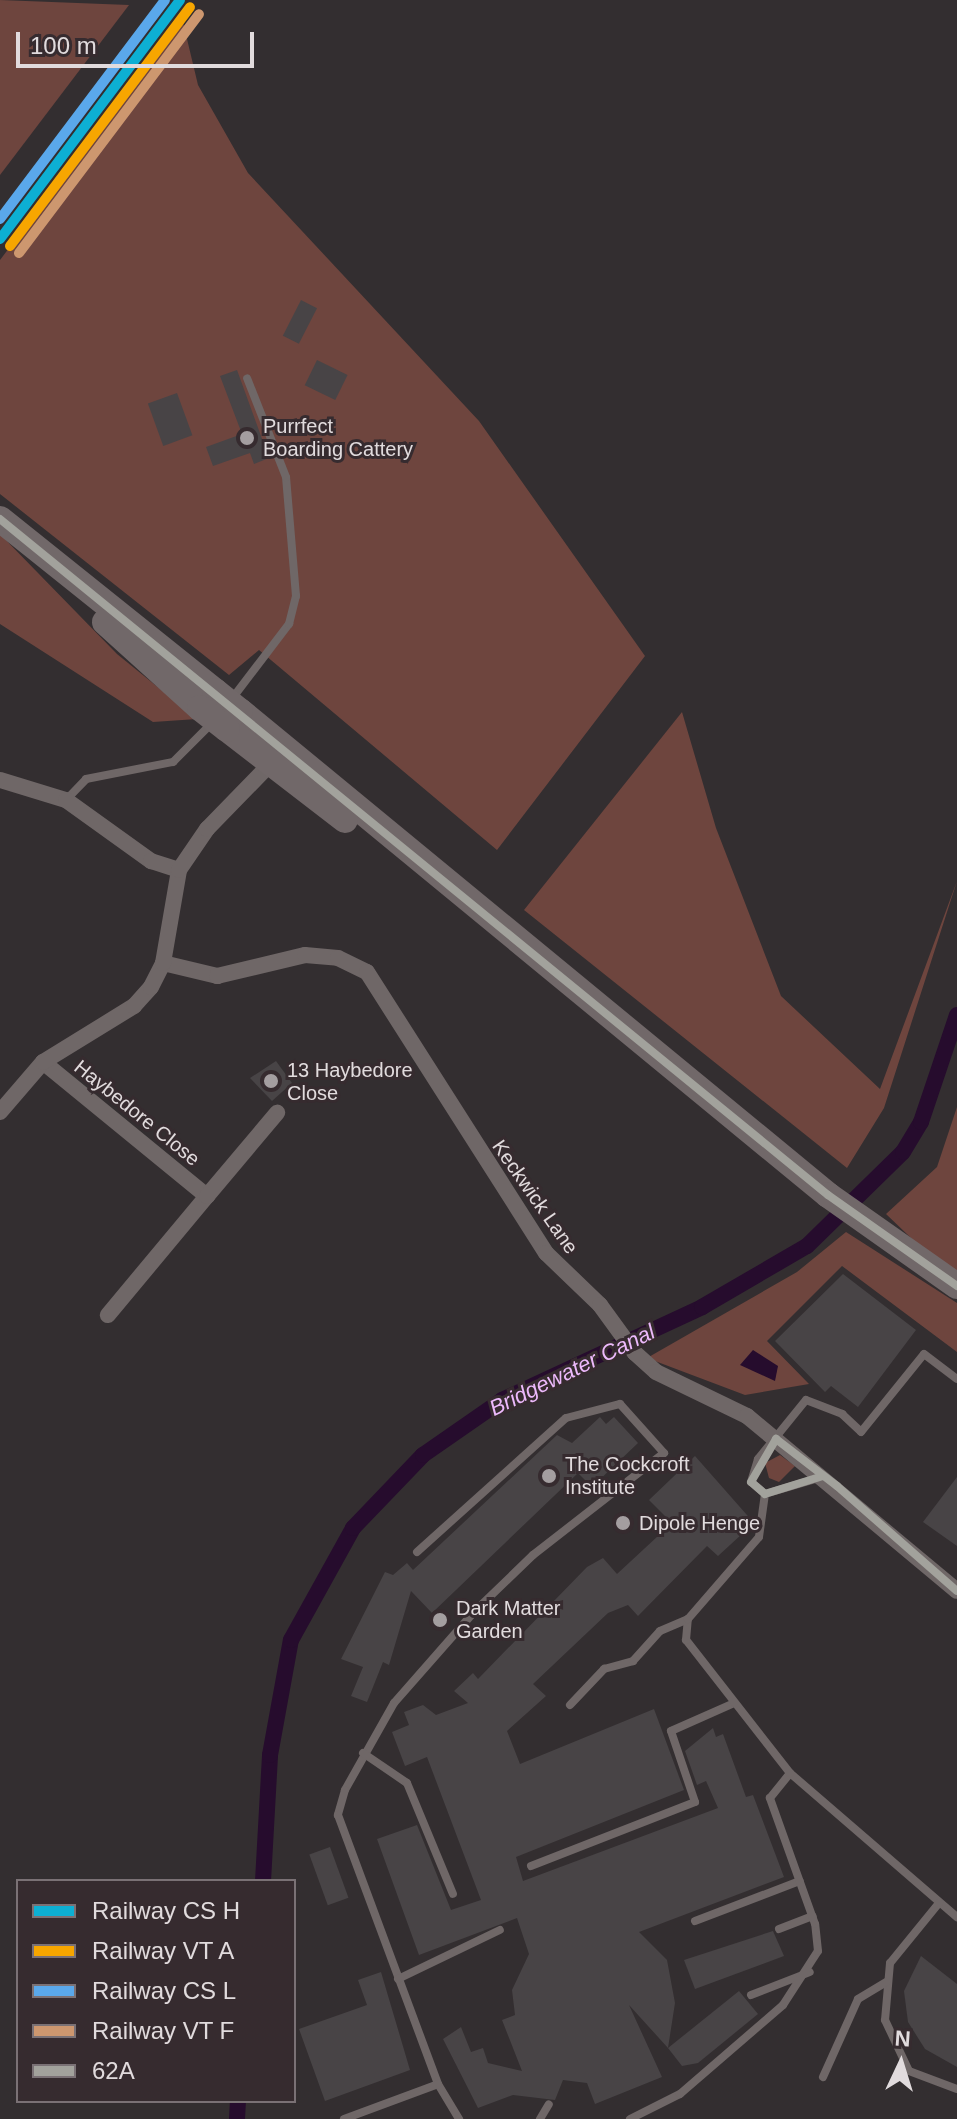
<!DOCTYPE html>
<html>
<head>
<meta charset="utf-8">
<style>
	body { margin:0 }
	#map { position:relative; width:957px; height:2119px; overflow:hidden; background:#332e30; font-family:Helvetica,sans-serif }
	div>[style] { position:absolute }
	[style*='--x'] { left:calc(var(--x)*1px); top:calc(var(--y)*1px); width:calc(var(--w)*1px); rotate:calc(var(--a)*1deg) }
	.green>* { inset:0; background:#6e453e }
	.water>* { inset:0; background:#260c2d }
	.canal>* { height:16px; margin:-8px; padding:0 8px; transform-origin:8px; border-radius:8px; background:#260c2d }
	.building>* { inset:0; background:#484446; transform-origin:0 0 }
	.lane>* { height:8px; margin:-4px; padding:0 4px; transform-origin:4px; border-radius:4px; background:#6f6767 }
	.street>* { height:16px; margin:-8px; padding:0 8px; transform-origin:8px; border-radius:8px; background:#6f6767 }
	.primary>* { height:26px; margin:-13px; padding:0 13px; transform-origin:13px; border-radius:13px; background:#716869 }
	.primary-bridge>* { height:26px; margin:-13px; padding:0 13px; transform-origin:13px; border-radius:13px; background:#716869 }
	.bus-1>* { height:8px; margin:-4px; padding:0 4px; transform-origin:4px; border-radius:4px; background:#a2a29c }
	.rail-1>* { height:10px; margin:-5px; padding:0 5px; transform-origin:5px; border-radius:5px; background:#0dafd3 }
	.rail-2>* { height:10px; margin:-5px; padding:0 5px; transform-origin:5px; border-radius:5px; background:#f7a600 }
	.rail-3>* { height:10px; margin:-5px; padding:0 5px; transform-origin:5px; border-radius:5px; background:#5aa8eb }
	.rail-4>* { height:10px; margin:-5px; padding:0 5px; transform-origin:5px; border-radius:5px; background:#cd976f }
	.dots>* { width:22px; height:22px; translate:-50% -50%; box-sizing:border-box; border:4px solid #362b2f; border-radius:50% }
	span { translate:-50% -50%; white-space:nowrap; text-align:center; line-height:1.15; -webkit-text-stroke:6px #362b2f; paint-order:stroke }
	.poi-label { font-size:20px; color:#e1dbdd }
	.left { translate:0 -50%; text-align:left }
	.street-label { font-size:20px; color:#e1dbdd }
	.water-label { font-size:22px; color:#ecb9fb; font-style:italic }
	.legend { position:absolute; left:16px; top:1879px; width:280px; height:224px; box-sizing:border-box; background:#362b2f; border:2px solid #7a7175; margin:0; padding:10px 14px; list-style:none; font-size:24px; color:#e1dbdd }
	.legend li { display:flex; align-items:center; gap:16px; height:40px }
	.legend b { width:40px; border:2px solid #7a7175 }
	.north { position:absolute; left:861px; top:2023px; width:80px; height:80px; -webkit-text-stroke:6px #362b2f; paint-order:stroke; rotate:4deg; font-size:22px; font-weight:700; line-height:32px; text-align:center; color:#e1dbdd }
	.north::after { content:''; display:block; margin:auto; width:28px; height:36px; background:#e1dbdd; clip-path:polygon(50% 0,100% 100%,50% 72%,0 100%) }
	.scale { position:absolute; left:16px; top:32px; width:238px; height:36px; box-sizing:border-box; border:4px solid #e1dbdd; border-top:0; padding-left:10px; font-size:24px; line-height:28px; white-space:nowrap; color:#e1dbdd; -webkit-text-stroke:6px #362b2f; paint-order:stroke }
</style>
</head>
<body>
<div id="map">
	<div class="green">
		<div style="clip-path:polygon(0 0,129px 5px,0 175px)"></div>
		<div style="clip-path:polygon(182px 18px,198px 85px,248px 173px,479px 421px,645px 656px,497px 850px,259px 650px,229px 675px,0 494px,0 260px)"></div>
		<div style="clip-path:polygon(0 534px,117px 654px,197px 719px,153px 722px,0 624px)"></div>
		<div style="clip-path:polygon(682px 712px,716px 828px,781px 996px,880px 1089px,957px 881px,884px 1108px,847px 1168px,524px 910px)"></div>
		<div style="clip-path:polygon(957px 1107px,957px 1282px,886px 1214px,937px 1167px)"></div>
		<div style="clip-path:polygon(846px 1232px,957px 1303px,957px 1352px,842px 1266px,767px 1341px,809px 1384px,745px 1395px,647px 1358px,797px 1272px)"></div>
		<div style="clip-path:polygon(780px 1455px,795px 1466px,779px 1482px,769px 1478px,765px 1463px)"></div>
	</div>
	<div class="water">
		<div style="clip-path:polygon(753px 1350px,778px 1366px,775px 1381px,740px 1365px)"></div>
	</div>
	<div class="canal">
		<div style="--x:263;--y:1881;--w:126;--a:-86.8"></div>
		<div style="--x:270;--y:1755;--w:117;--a:-79.7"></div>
		<div style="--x:291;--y:1640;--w:128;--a:-61"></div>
		<div style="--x:353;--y:1528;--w:101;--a:-46.2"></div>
		<div style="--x:423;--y:1455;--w:96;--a:-34.8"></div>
		<div style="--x:502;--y:1400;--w:221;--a:-24.9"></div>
		<div style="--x:702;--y:1307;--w:121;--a:-30.2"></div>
		<div style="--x:807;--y:1246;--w:134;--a:-44.4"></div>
		<div style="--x:903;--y:1152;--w:35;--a:-59"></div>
		<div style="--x:921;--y:1122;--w:113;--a:-71.4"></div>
		<div style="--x:237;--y:2119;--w:18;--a:-87"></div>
	</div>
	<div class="building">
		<div style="left:301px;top:300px;width:18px;height:40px;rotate:27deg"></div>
		<div style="left:317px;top:360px;width:34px;height:28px;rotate:26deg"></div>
		<div style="clip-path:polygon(237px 370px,269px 458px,254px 464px,250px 453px,213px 466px,206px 447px,242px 434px,220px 376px)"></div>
		<div style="left:177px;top:393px;width:45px;height:31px;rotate:70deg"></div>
		<div style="clip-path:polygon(276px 1061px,292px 1083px,272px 1101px,250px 1078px)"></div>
		<div style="clip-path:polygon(843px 1274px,916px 1330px,858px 1407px,831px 1386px,825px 1392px,775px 1341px)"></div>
		<div style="clip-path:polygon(600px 1417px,606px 1424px,614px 1417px,638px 1443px,592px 1487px,578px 1473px,432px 1613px,411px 1591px,389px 1665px,383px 1662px,367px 1702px,351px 1696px,363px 1667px,341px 1659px,385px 1572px,393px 1575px,407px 1563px,413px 1570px,557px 1435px,572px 1443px)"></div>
		<div style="clip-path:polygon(695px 1456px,754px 1523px,718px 1556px,707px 1546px,638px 1616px,628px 1605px,608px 1613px,533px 1684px,546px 1696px,507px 1731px,520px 1764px,654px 1709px,684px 1790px,516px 1857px,523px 1881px,718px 1808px,706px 1781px,697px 1785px,685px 1751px,713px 1728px,716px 1737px,723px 1734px,746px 1797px,753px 1795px,784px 1877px,639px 1932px,667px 1960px,675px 2003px,668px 2048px,629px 2005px,662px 2077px,595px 2104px,587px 2083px,563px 2080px,555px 2100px,513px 2095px,478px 2108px,443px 2039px,461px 2027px,471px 2052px,483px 2048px,488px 2063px,522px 2071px,502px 2020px,515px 2015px,512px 1990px,529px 1954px,517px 1918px,419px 1955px,377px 1839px,417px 1825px,451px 1910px,481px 1900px,427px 1757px,405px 1766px,392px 1732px,409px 1725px,404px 1712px,423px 1705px,436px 1715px,468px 1703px,454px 1691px,473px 1673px,478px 1679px,587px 1567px,603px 1558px,617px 1574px,672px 1523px,649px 1500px)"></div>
		<div style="clip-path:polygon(957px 1477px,957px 1546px,923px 1522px)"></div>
		<div style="left:330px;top:1847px;width:54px;height:22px;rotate:70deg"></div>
		<div style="clip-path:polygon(773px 1931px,784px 1956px,695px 1989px,684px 1960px)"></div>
		<div style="clip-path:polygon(921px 1956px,957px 1984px,957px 2067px,925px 2049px,908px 2022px,904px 1991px)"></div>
		<div style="clip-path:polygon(381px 1972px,410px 2070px,325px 2101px,299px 2029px,367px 2005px,358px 1980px)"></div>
		<div style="clip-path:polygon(739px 1991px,758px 2014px,698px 2063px,682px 2066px,668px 2048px)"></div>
	</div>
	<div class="lane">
		<div style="--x:231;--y:700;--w:96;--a:-52.7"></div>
		<div style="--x:289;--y:624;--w:29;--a:-76"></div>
		<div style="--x:296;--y:596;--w:119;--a:-94.8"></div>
		<div style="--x:286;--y:477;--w:106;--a:-111.5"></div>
		<div style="--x:66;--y:800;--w:29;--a:-46"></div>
		<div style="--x:86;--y:779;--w:89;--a:-11.1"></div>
		<div style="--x:173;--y:762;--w:55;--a:-45"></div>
		<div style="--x:765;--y:1494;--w:18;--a:-139"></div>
		<div style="--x:751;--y:1482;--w:24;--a:-73"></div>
		<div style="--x:758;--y:1459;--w:76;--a:-50.9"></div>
		<div style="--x:806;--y:1400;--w:39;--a:21"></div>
		<div style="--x:842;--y:1414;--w:26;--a:43"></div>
		<div style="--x:861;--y:1432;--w:100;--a:-51.1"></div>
		<div style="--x:924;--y:1354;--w:41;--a:37.1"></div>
		<div style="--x:765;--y:1494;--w:59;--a:-16.6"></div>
		<div style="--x:417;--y:1552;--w:200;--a:-42"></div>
		<div style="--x:566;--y:1418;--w:56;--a:-14.5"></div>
		<div style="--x:620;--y:1404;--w:66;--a:48.1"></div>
		<div style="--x:664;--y:1453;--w:166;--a:142.1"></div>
		<div style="--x:533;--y:1555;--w:82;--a:136"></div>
		<div style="--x:474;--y:1612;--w:121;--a:131.3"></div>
		<div style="--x:394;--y:1703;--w:100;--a:119.4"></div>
		<div style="--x:345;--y:1790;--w:26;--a:106"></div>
		<div style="--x:338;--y:1815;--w:287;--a:69.6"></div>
		<div style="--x:438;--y:2084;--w:41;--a:59"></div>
		<div style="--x:570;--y:1705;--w:50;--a:-46.6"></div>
		<div style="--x:604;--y:1669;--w:30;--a:-15"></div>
		<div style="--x:633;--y:1661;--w:40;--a:-48"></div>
		<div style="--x:660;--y:1631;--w:30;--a:-23"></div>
		<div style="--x:363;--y:1753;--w:53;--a:34.3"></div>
		<div style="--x:407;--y:1783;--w:120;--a:67.5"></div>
		<div style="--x:790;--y:1773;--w:221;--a:40.8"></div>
		<div style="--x:531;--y:1866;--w:176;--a:-21.3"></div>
		<div style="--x:695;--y:1802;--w:75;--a:-108.7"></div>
		<div style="--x:671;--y:1731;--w:67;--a:-23.9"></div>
		<div style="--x:939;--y:1903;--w:77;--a:129.2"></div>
		<div style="--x:890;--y:1963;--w:57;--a:95"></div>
		<div style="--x:885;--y:2020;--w:56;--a:64.8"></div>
		<div style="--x:909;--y:2071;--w:51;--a:20.6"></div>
		<div style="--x:695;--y:1921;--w:112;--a:-20.9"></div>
		<div style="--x:779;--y:1929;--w:36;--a:-21"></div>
		<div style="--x:398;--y:1979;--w:113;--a:-25.7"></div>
		<div style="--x:751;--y:1995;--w:63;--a:-21.3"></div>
		<div style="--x:823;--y:2077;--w:85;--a:-65.8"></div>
		<div style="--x:858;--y:1999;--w:33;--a:-31"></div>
		<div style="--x:344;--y:2119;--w:100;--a:-20.4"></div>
		<div style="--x:540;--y:2119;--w:17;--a:-59"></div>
		<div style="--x:630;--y:2119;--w:56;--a:-26.6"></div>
		<div style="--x:680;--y:2094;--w:136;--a:-40.8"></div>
		<div style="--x:783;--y:2005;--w:64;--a:-57.1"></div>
		<div style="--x:818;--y:1951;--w:27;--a:-96"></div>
		<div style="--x:815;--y:1924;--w:134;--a:-109.7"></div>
		<div style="--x:770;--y:1798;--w:32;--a:-51"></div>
		<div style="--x:790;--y:1773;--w:169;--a:-128"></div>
		<div style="--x:686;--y:1640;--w:21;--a:-85"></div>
		<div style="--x:688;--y:1619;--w:108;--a:-49.1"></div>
		<div style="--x:759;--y:1537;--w:43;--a:-82.1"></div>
	</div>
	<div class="street">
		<div style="--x:0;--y:780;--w:69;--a:16.9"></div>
		<div style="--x:66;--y:800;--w:105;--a:35.7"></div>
		<div style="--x:151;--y:861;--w:29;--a:18"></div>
		<div style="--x:163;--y:963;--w:56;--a:13.5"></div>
		<div style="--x:217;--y:976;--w:90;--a:-13.4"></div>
		<div style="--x:305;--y:955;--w:33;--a:5"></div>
		<div style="--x:338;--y:958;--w:32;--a:26"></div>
		<div style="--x:367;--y:972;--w:333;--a:57.5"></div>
		<div style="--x:546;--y:1253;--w:75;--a:43.9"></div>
		<div style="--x:600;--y:1305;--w:59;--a:53.9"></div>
		<div style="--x:635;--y:1353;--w:28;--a:42"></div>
		<div style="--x:656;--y:1372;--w:101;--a:25.8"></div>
		<div style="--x:747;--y:1416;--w:273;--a:39.8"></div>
		<div style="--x:43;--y:1062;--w:212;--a:39.3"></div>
		<div style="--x:207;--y:1196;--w:155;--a:129.8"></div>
		<div style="--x:0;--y:1112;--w:66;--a:-49.3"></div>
		<div style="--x:43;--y:1062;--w:107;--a:-31.6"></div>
		<div style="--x:134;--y:1006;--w:25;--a:-48"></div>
		<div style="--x:151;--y:987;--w:27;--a:-63"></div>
		<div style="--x:163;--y:963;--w:94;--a:-80.2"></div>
		<div style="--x:179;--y:870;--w:50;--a:-55.7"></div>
		<div style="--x:207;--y:829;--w:98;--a:-45.8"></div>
		<div style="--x:207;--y:1196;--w:109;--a:-49.9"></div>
	</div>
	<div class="primary">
		<div style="--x:0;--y:519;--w:275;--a:38.7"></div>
		<div style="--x:105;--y:622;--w:128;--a:42.2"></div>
		<div style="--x:240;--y:711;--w:762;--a:39.46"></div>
		<div style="--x:828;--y:1195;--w:158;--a:35.2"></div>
		<div style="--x:227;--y:729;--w:149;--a:37.6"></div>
	</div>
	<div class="primary-bridge">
		<div style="--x:215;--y:691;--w:32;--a:39"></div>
		<div style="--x:200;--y:708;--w:34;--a:38"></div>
	</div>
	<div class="bus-1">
		<div style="--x:0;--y:519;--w:1069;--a:39.23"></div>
		<div style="--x:828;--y:1195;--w:158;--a:35.2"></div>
		<div style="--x:823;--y:1476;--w:61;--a:162.8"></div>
		<div style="--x:765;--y:1494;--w:18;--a:-139"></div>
		<div style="--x:751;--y:1482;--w:50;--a:-59.8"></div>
		<div style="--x:776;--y:1439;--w:77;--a:37.6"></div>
		<div style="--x:837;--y:1486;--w:159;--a:41.2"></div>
	</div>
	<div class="rail-1">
		<div style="--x:0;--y:239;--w:299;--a:-53"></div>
	</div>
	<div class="rail-2">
		<div style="--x:10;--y:246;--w:299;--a:-53"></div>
	</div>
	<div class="rail-3">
		<div style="--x:0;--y:219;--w:274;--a:-53"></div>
	</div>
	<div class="rail-4">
		<div style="--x:19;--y:253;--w:299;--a:-53"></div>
	</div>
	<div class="dots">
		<div style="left:247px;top:438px;background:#a49ea0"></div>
		<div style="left:271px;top:1081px;background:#a49ea0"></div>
		<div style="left:549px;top:1476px;background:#a49ea0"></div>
		<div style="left:623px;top:1523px;background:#a49ea0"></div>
		<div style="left:440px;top:1620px;background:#a49ea0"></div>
	</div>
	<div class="poi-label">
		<span class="left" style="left:263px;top:438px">Purrfect<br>Boarding Cattery</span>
		<span class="left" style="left:287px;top:1082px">13 Haybedore<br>Close</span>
		<span class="left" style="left:565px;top:1476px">The Cockcroft<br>Institute</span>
		<span class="left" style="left:639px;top:1523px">Dipole Henge</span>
		<span class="left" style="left:456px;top:1620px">Dark Matter<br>Garden</span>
	</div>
	<div class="street-label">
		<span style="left:137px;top:1113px;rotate:39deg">Haybedore Close</span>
		<span style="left:535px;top:1197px;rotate:55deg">Keckwick Lane</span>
	</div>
	<div class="water-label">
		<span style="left:572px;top:1370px;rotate:-26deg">Bridgewater Canal</span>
	</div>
	<ul class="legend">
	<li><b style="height:10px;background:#0dafd3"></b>Railway CS H</li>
	<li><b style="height:10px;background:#f7a600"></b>Railway VT A</li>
	<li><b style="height:10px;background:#5aa8eb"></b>Railway CS L</li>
	<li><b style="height:10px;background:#cd976f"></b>Railway VT F</li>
	<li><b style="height:10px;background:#a2a29c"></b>62A</li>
	</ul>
	<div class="north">N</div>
	<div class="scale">100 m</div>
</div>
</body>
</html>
